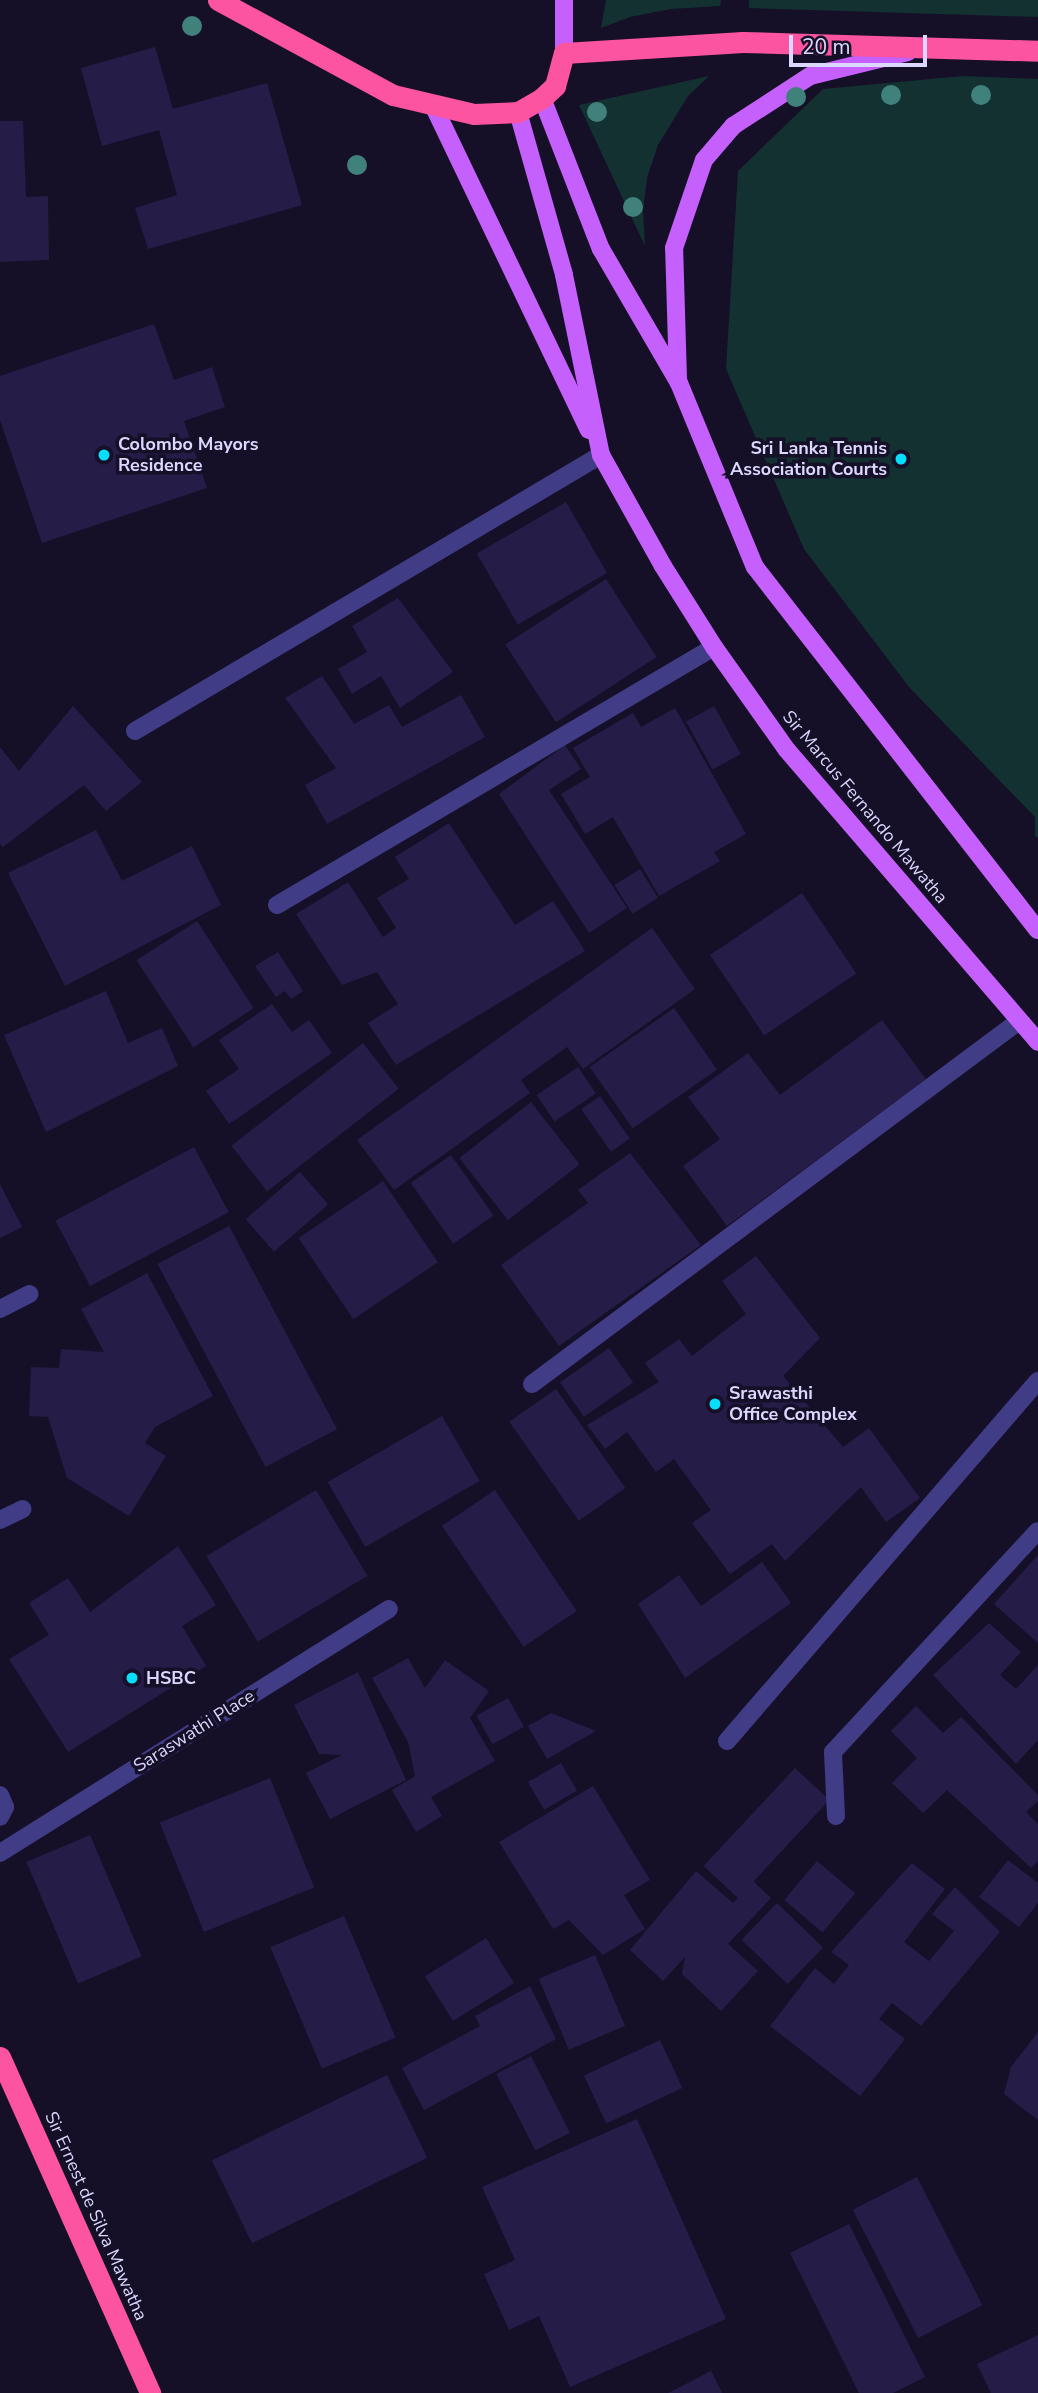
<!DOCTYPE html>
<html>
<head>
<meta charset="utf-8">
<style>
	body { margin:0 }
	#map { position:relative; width:1038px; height:2393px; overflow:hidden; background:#151027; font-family:"Nunito Sans",sans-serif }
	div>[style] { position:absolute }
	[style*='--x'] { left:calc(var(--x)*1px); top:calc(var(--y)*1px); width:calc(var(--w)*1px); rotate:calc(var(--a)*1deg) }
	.green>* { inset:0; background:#133131 }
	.building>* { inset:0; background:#261c48; transform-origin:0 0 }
	.minor>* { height:18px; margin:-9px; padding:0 9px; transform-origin:9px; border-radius:9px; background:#403c86 }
	.major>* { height:18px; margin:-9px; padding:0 9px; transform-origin:9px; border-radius:9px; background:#c560fd }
	.highway>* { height:21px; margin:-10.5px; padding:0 10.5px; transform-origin:10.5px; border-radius:10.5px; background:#fc54a1 }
	.trees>* { width:20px; height:20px; margin:-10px; border-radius:50%; background:#40817c }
	.dots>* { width:19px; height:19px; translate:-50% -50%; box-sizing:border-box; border:4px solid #151027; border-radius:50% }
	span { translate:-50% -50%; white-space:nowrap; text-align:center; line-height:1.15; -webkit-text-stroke:7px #151027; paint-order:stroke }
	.poi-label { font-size:18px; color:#dcd7fe; font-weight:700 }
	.left { translate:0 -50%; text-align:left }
	.right { translate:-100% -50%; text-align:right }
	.street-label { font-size:18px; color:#dcd7fe }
	.scale { position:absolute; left:789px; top:35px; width:138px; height:32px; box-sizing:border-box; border:4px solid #dcd7fe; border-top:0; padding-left:9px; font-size:21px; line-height:24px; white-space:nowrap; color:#dcd7fe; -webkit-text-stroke:5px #151027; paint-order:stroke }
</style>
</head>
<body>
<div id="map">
	<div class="green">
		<div style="clip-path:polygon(606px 0,721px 0,720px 6px,671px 9px,630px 17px,601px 28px)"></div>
		<div style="clip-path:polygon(749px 0,1038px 0,1038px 17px,749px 8px)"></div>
		<div style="clip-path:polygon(709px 76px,688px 96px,658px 145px,647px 178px,643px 211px,645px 246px,579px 105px)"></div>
		<div style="clip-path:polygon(963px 76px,1038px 79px,1038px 837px,1035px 837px,1035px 817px,909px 687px,804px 549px,726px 369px,738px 171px,823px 89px)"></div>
	</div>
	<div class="building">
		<div style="clip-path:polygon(155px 47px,173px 109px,267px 83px,302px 205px,148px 249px,135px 208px,177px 195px,159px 130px,102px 146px,81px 68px)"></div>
		<div style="clip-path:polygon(0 121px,23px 121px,26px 197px,48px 196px,49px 260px,0 262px)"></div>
		<div style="clip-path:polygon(154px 324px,174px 380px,212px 367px,225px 407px,184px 421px,207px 488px,42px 543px,0 420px,0 376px)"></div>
		<div style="left:566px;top:502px;width:82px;height:103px;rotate:60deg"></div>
		<div style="left:606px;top:579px;width:93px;height:120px;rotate:57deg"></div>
		<div style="clip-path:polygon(398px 598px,453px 672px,400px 708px,381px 676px,352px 694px,338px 669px,367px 652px,352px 626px)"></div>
		<div style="clip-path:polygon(322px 676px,354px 724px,389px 705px,402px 727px,461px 695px,485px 737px,327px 824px,305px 785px,336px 768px,285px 698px)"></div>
		<div style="clip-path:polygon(73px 706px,142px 782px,106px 811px,84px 785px,3px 847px,0 844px,0 747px,19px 771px)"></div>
		<div style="left:714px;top:706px;width:55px;height:32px;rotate:61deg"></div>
		<div style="clip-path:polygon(675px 708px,746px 834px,714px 852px,720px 861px,659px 896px,613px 817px,585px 834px,561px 794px,590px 777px,573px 748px,633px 713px,641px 727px)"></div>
		<div style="clip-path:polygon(565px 745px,581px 769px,549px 790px,627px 908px,589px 933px,499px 794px)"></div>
		<div style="clip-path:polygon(449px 823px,515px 925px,553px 901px,585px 951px,396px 1065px,368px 1023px,398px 1004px,377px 972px,342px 985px,296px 914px,348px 882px,383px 937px,396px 928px,377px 898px,409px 879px,395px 857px)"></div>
		<div style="clip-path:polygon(96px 830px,122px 881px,192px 846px,221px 905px,65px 986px,8px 873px)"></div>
		<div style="left:640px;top:869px;width:34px;height:30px;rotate:58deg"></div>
		<div style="left:802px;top:893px;width:97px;height:111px;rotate:56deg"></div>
		<div style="left:197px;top:921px;width:104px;height:72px;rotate:57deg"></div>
		<div style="clip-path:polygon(652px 928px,695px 989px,583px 1069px,567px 1047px,521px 1080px,530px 1093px,394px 1190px,357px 1140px)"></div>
		<div style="clip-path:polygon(278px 952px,303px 991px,291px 999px,285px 991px,276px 997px,255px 966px)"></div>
		<div style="clip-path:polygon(106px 991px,128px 1043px,162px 1028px,178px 1066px,46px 1132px,4px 1035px)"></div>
		<div style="clip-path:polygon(272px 1004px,292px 1032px,309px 1020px,332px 1053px,229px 1124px,206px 1091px,239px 1069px,219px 1040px)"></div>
		<div style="left:674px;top:1008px;width:75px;height:103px;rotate:55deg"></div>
		<div style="clip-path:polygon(882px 1020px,926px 1079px,727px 1226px,683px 1166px,720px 1139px,688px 1097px,748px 1053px,780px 1095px)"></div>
		<div style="left:363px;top:1043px;width:58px;height:167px;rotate:52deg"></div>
		<div style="left:578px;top:1067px;width:32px;height:50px;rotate:56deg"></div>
		<div style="left:600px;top:1096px;width:52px;height:23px;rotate:55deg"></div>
		<div style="left:531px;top:1102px;width:79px;height:91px;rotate:52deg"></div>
		<div style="left:194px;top:1147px;width:74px;height:157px;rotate:62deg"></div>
		<div style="clip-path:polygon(630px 1153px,701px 1245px,559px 1346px,501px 1265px,588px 1203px,578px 1190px)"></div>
		<div style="left:451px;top:1155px;width:74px;height:49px;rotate:55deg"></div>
		<div style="left:300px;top:1172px;width:43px;height:72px;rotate:49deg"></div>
		<div style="left:383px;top:1181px;width:98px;height:102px;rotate:56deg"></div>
		<div style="clip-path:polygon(0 1184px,22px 1227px,0 1238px)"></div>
		<div style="left:229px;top:1226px;width:230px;height:81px;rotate:62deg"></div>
		<div style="clip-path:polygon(756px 1256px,820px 1338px,783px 1376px,843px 1447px,869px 1428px,920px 1498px,886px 1522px,861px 1487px,785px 1561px,772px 1544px,730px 1574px,692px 1523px,711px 1510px,674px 1459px,656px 1472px,627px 1432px,605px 1449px,587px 1425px,659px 1382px,645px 1363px,679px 1339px,692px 1356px,746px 1314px,722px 1281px)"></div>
		<div style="clip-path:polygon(147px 1273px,213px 1396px,155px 1427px,145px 1443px,166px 1456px,129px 1516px,67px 1478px,48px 1417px,29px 1416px,31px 1367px,59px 1368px,61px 1349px,104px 1352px,81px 1309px)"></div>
		<div style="left:609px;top:1348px;width:42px;height:60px;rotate:55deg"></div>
		<div style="left:556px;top:1389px;width:121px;height:57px;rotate:55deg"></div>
		<div style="left:442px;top:1416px;width:75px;height:132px;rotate:60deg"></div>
		<div style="left:316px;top:1490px;width:100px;height:128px;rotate:59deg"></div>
		<div style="left:495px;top:1490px;width:146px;height:64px;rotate:56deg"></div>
		<div style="clip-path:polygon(178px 1546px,216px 1605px,182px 1626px,206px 1666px,68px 1752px,9px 1659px,49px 1635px,29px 1603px,68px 1578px,90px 1612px)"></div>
		<div style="clip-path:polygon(1038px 1555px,1038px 1643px,994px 1604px)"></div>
		<div style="clip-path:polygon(762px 1562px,791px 1603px,685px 1678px,638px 1604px,679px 1575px,701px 1606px)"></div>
		<div style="clip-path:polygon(989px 1623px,1021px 1652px,1000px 1675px,1016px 1689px,1038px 1665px,1038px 1740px,1016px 1764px,933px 1675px)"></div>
		<div style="clip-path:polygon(408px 1658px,425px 1688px,445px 1660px,489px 1691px,470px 1718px,495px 1761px,431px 1797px,442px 1816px,416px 1832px,392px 1790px,415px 1776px,408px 1742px,372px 1678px)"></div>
		<div style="clip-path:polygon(358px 1672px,406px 1780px,330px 1819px,306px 1773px,342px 1755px,319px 1754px,294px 1705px)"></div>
		<div style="left:508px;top:1698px;width:33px;height:36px;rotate:61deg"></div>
		<div style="clip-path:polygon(916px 1706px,943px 1733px,961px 1717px,1038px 1795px,1038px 1801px,1026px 1812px,1038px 1824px,1038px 1861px,1031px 1868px,947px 1790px,923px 1813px,892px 1783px,917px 1758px,891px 1731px)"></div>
		<div style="clip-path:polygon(551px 1713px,596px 1731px,547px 1759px,528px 1726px)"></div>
		<div style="left:561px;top:1763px;width:32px;height:38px;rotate:60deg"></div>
		<div style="left:795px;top:1768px;width:47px;height:134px;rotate:43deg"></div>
		<div style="left:270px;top:1778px;width:118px;height:119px;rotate:68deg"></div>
		<div style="clip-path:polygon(593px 1786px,650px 1880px,624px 1895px,645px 1929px,603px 1955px,569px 1920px,553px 1929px,499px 1842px)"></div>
		<div style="left:90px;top:1835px;width:132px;height:69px;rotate:67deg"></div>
		<div style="clip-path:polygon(1008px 1860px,1038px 1883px,1038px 1903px,1019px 1927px,979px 1897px)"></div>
		<div style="left:817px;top:1861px;width:50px;height:51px;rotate:40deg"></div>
		<div style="clip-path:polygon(912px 1863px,945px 1889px,904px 1942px,929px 1961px,954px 1931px,932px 1914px,955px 1887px,1000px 1932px,921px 2026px,892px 2003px,879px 2019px,905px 2039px,860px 2096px,770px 2026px,815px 1968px,834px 1984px,849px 1965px,831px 1952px)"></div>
		<div style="clip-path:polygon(696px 1871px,733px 1903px,753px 1881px,771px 1898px,728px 1944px,758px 1971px,721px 2011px,682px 1974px,685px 1957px,663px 1981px,630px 1950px)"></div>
		<div style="left:777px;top:1903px;width:64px;height:51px;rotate:44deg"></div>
		<div style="left:344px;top:1916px;width:132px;height:80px;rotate:67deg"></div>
		<div style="left:486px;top:1938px;width:53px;height:72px;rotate:58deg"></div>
		<div style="left:595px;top:1955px;width:77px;height:61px;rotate:67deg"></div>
		<div style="clip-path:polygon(530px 1986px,556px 2039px,424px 2110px,402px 2068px,480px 2026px,475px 2016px)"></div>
		<div style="clip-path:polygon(1038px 2032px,1038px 2120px,1004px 2094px,1011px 2067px)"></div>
		<div style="left:660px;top:2040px;width:53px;height:84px;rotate:65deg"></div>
		<div style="left:531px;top:2056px;width:86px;height:39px;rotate:63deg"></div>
		<div style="left:387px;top:2075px;width:92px;height:195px;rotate:64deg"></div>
		<div style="clip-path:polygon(637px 2119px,726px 2319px,570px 2387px,539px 2316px,509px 2330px,484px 2274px,515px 2260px,482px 2187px)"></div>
		<div style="left:917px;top:2177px;width:144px;height:72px;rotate:63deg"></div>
		<div style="clip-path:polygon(849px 2224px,925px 2377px,893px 2393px,859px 2393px,790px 2253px)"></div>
		<div style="clip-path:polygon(1038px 2335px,1038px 2393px,991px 2393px,977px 2364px)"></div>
		<div style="clip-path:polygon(711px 2371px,722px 2393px,668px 2393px)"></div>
	</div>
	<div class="minor">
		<div style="--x:135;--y:731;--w:542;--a:-30.64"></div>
		<div style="--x:277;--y:905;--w:507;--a:-30.56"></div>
		<div style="--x:0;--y:1309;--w:33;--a:-27"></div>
		<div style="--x:532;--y:1384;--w:607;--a:-36.7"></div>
		<div style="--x:0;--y:1520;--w:25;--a:-26"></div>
		<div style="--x:727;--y:1741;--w:476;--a:-49.2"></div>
		<div style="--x:0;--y:1795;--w:13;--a:67"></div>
		<div style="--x:5;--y:1807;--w:11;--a:117"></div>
		<div style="--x:836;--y:1816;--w:64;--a:-92.7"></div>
		<div style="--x:833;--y:1752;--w:301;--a:-47.2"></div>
		<div style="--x:0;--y:1853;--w:459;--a:-32.1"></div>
	</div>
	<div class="major">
		<div style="--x:564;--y:0;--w:53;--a:90"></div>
		<div style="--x:542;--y:98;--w:162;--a:68.7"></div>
		<div style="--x:601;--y:249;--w:155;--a:59.8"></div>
		<div style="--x:679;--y:383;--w:199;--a:67.6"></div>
		<div style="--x:755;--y:567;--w:460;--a:52.1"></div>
		<div style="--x:434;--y:107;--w:358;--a:64.4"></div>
		<div style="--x:518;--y:112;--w:169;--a:74.2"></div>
		<div style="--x:564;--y:275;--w:184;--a:78.4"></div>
		<div style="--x:601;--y:455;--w:127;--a:60.8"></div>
		<div style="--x:663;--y:566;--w:96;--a:57.8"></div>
		<div style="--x:714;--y:647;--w:126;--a:54.7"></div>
		<div style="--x:787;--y:750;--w:385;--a:49.3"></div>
		<div style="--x:678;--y:379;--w:131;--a:-91.7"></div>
		<div style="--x:674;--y:248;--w:93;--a:-71.2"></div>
		<div style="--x:704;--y:160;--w:45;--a:-49.5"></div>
		<div style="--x:733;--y:126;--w:92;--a:-33"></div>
		<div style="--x:810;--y:76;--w:101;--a:-13.8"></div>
	</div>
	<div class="highway">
		<div style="--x:218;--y:0;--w:199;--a:28.5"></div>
		<div style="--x:393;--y:95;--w:83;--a:13.2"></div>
		<div style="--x:474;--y:114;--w:44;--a:-2.6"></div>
		<div style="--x:518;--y:112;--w:28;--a:-30"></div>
		<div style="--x:542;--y:98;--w:18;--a:-43"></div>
		<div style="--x:555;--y:86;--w:34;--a:-75"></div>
		<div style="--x:564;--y:53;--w:179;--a:-3.5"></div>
		<div style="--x:743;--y:42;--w:295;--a:1.7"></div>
		<div style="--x:0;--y:2057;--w:368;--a:65.9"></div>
	</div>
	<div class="trees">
		<div style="left:192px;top:26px"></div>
		<div style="left:891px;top:95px"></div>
		<div style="left:981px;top:95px"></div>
		<div style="left:796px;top:97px"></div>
		<div style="left:597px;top:112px"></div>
		<div style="left:357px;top:165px"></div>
		<div style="left:633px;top:207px"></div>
	</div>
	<div class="dots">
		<div style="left:104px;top:455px;background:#06defb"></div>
		<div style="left:901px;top:459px;background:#06defb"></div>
		<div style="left:715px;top:1404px;background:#06defb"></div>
		<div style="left:132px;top:1678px;background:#06defb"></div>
	</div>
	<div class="poi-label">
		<span class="left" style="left:118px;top:455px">Colombo Mayors<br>Residence</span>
		<span class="right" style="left:887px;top:459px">Sri Lanka Tennis<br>Association Courts</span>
		<span class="left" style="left:729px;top:1404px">Srawasthi<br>Office Complex</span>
		<span class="left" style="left:146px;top:1678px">HSBC</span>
	</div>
	<div class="street-label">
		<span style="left:865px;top:807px;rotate:50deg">Sir Marcus Fernando Mawatha</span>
		<span style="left:194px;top:1731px;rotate:-32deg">Saraswathi Place</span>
		<span style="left:96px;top:2216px;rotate:66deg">Sir Ernest de Silva Mawatha</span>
	</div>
	<div class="scale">20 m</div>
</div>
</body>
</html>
